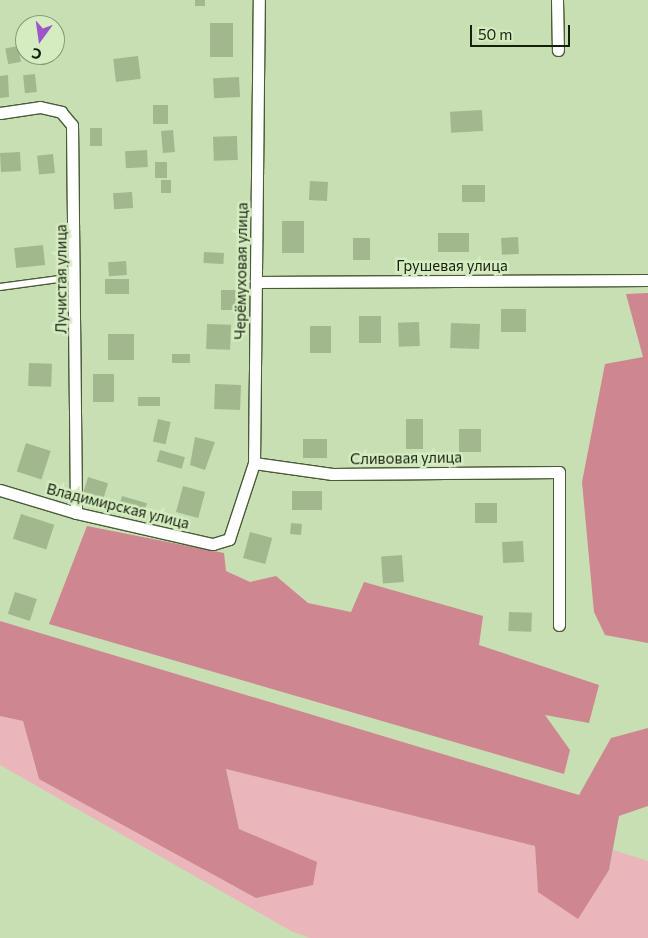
<!DOCTYPE html>
<html>
<head>
<meta charset="utf-8">
<style>
	body { margin:0 }
	#map { position:relative; width:648px; height:938px; overflow:hidden; background:#c8dfb4; font-family:Commissioner,sans-serif }
	div>[style] { position:absolute }
	[style*='--x'] { left:calc(var(--x)*1px); top:calc(var(--y)*1px); width:calc(var(--w)*1px); rotate:calc(var(--a)*1deg) }
	.green>* { inset:0; background:#eab5bb }
	.forest>* { inset:0; background:#ce8690 }
	.building>* { inset:0; background:#a2b78e; transform-origin:0 0 }
	.roads { filter:drop-shadow(1px 0 #495c37) drop-shadow(-1px 0 #495c37) drop-shadow(0 1px #495c37) drop-shadow(0 -1px #495c37) }
	.service>* { height:5.5px; margin:-2.75px; padding:0 2.75px; transform-origin:2.75px; border-radius:2.75px; background:#fff }
	.minor>* { height:11px; margin:-5.5px; padding:0 5.5px; transform-origin:5.5px; border-radius:5.5px; background:#fff }
	span { translate:-50% -50%; white-space:nowrap; text-align:center; line-height:1.15; -webkit-text-stroke:5px #d5ecc1; paint-order:stroke }
	.street-label { font-size:15px; color:#161e0e }
	.north { position:absolute; left:15px; top:15px; width:50px; height:50px; box-sizing:border-box; background:#d5ecc1; border:1px solid #899a79; border-radius:50%; rotate:194deg; font-size:14px; font-weight:700; line-height:20px; text-align:center; color:#161e0e }
	.north::after { content:''; display:block; margin:auto; width:18px; height:22px; background:#9d56ca; clip-path:polygon(50% 0,100% 100%,50% 72%,0 100%) }
	.scale { position:absolute; left:470px; top:25px; width:100px; height:22px; box-sizing:border-box; border:2px solid #161e0e; border-top:0; padding-left:6px; font-size:15px; line-height:18px; white-space:nowrap; color:#161e0e; -webkit-text-stroke:4px #d5ecc1; paint-order:stroke }
</style>
</head>
<body>
<div id="map">
	<div class="green">
		<div style="clip-path:polygon(0 716px,23px 721px,39px 779px,317px 863px,239px 829px,226px 769px,535px 846px,538px 892px,609px 870px,613px 850px,648px 861px,648px 938px,311px 938px,293px 932px,0 765px)"></div>
	</div>
	<div class="forest">
		<div style="clip-path:polygon(648px 293px,648px 643px,605px 635px,594px 612px,582px 482px,605px 364px,643px 357px,626px 294px)"></div>
		<div style="clip-path:polygon(87px 526px,224px 553px,226px 571px,250px 582px,276px 576px,308px 603px,351px 612px,364px 582px,483px 616px,479px 645px,599px 685px,589px 723px,545px 715px,570px 750px,564px 774px,49px 624px)"></div>
		<div style="clip-path:polygon(0 621px,579px 795px,611px 738px,648px 728px,648px 806px,619px 816px,609px 870px,578px 919px,538px 892px,535px 846px,226px 769px,239px 829px,317px 862px,313px 885px,256px 898px,39px 779px,23px 721px,0 716px)"></div>
	</div>
	<div class="building">
		<div style="left:195px;top:0;width:10px;height:6px"></div>
		<div style="left:210px;top:23px;width:23px;height:34px"></div>
		<div style="left:18px;top:46px;width:16px;height:13px;rotate:79deg"></div>
		<div style="left:138px;top:56px;width:23px;height:25px;rotate:83deg"></div>
		<div style="left:35px;top:74px;width:18px;height:12px;rotate:84deg"></div>
		<div style="clip-path:polygon(8px 75px,9px 97px,0 98px,0 76px)"></div>
		<div style="left:239px;top:77px;width:20px;height:26px;rotate:87deg"></div>
		<div style="left:153px;top:105px;width:15px;height:19px"></div>
		<div style="left:482px;top:110px;width:21px;height:32px;rotate:87deg"></div>
		<div style="left:102px;top:128px;width:18px;height:12px;rotate:90deg"></div>
		<div style="left:173px;top:130px;width:22px;height:12px;rotate:85deg"></div>
		<div style="left:237px;top:136px;width:24px;height:24px;rotate:88deg"></div>
		<div style="left:147px;top:150px;width:17px;height:22px;rotate:87deg"></div>
		<div style="left:20px;top:152px;width:19px;height:20px;rotate:87deg"></div>
		<div style="left:53px;top:154px;width:19px;height:16px;rotate:84deg"></div>
		<div style="left:155px;top:162px;width:12px;height:16px"></div>
		<div style="left:161px;top:180px;width:10px;height:13px"></div>
		<div style="left:310px;top:181px;width:18px;height:19px;rotate:3deg"></div>
		<div style="left:462px;top:185px;width:23px;height:17px"></div>
		<div style="left:132px;top:192px;width:16px;height:19px;rotate:86deg"></div>
		<div style="left:282px;top:221px;width:22px;height:32px"></div>
		<div style="left:438px;top:233px;width:31px;height:19px"></div>
		<div style="left:518px;top:237px;width:17px;height:17px;rotate:87deg"></div>
		<div style="left:353px;top:238px;width:17px;height:22px"></div>
		<div style="left:43px;top:245px;width:20px;height:29px;rotate:84deg"></div>
		<div style="left:204px;top:252px;width:20px;height:11px;rotate:3deg"></div>
		<div style="left:126px;top:261px;width:14px;height:18px;rotate:86deg"></div>
		<div style="left:105px;top:279px;width:24px;height:15px"></div>
		<div style="left:221px;top:290px;width:21px;height:20px"></div>
		<div style="left:501px;top:309px;width:25px;height:23px"></div>
		<div style="left:359px;top:316px;width:22px;height:27px"></div>
		<div style="left:419px;top:322px;width:24px;height:21px;rotate:88deg"></div>
		<div style="left:451px;top:323px;width:29px;height:25px;rotate:2deg"></div>
		<div style="left:207px;top:324px;width:24px;height:25px;rotate:2deg"></div>
		<div style="left:310px;top:326px;width:21px;height:27px"></div>
		<div style="left:108px;top:334px;width:26px;height:26px"></div>
		<div style="left:172px;top:354px;width:18px;height:9px"></div>
		<div style="left:29px;top:363px;width:23px;height:23px;rotate:2deg"></div>
		<div style="left:93px;top:374px;width:21px;height:28px"></div>
		<div style="left:215px;top:384px;width:26px;height:25px;rotate:2deg"></div>
		<div style="left:138px;top:397px;width:22px;height:9px"></div>
		<div style="left:158px;top:419px;width:13px;height:23px;rotate:13deg"></div>
		<div style="left:406px;top:419px;width:17px;height:30px"></div>
		<div style="left:459px;top:429px;width:22px;height:23px"></div>
		<div style="clip-path:polygon(195px 437px,215px 442px,205px 470px,190px 465px)"></div>
		<div style="left:303px;top:439px;width:24px;height:19px"></div>
		<div style="left:26px;top:443px;width:26px;height:30px;rotate:18deg"></div>
		<div style="left:160px;top:450px;width:26px;height:12px;rotate:16deg"></div>
		<div style="left:88px;top:477px;width:21px;height:22px;rotate:17deg"></div>
		<div style="left:183px;top:486px;width:23px;height:27px;rotate:15deg"></div>
		<div style="left:292px;top:491px;width:30px;height:19px"></div>
		<div style="left:122px;top:496px;width:26px;height:15px;rotate:16deg"></div>
		<div style="left:475px;top:503px;width:22px;height:20px"></div>
		<div style="left:21px;top:514px;width:35px;height:26px;rotate:18deg"></div>
		<div style="left:291px;top:523px;width:11px;height:11px;rotate:5deg"></div>
		<div style="left:250px;top:532px;width:23px;height:27px;rotate:15deg"></div>
		<div style="left:523px;top:541px;width:21px;height:21px;rotate:87deg"></div>
		<div style="left:402px;top:555px;width:27px;height:21px;rotate:86deg"></div>
		<div style="left:15px;top:592px;width:23px;height:23px;rotate:18deg"></div>
		<div style="left:509px;top:612px;width:23px;height:19px;rotate:2deg"></div>
	</div>
	<div class="roads">
		<div class="service">
			<div style="--x:0;--y:287;--w:75;--a:-7.7"></div>
		</div>
		<div class="minor">
			<div style="--x:557;--y:0;--w:50;--a:88.9"></div>
			<div style="--x:0;--y:113;--w:40;--a:-8.5"></div>
			<div style="--x:40;--y:107;--w:22;--a:13"></div>
			<div style="--x:61;--y:112;--w:17;--a:50"></div>
			<div style="--x:72;--y:125;--w:388;--a:89.4"></div>
			<div style="--x:256;--y:282;--w:392;--a:-0.3"></div>
			<div style="--x:254;--y:463;--w:79;--a:8"></div>
			<div style="--x:332;--y:474;--w:227;--a:-0.5"></div>
			<div style="--x:559;--y:472;--w:153;--a:90"></div>
			<div style="--x:0;--y:490;--w:79;--a:16.8"></div>
			<div style="--x:76;--y:513;--w:140;--a:12.8"></div>
			<div style="--x:213;--y:544;--w:17;--a:-17"></div>
			<div style="--x:229;--y:539;--w:80;--a:-71.8"></div>
			<div style="--x:254;--y:463;--w:463;--a:-89.4"></div>
		</div>
	</div>
	<div class="street-label">
		<span style="left:452px;top:266px">Грушевая улица</span>
		<span style="left:241px;top:271px;rotate:-89deg">Черёмуховая улица</span>
		<span style="left:61px;top:279px;rotate:-90deg">Лучистая улица</span>
		<span style="left:406px;top:458px;rotate:-1deg">Сливовая улица</span>
		<span style="left:118px;top:506px;rotate:14deg">Владимирская улица</span>
	</div>
	<div class="north">С</div>
	<div class="scale">50 m</div>
</div>
</body>
</html>
